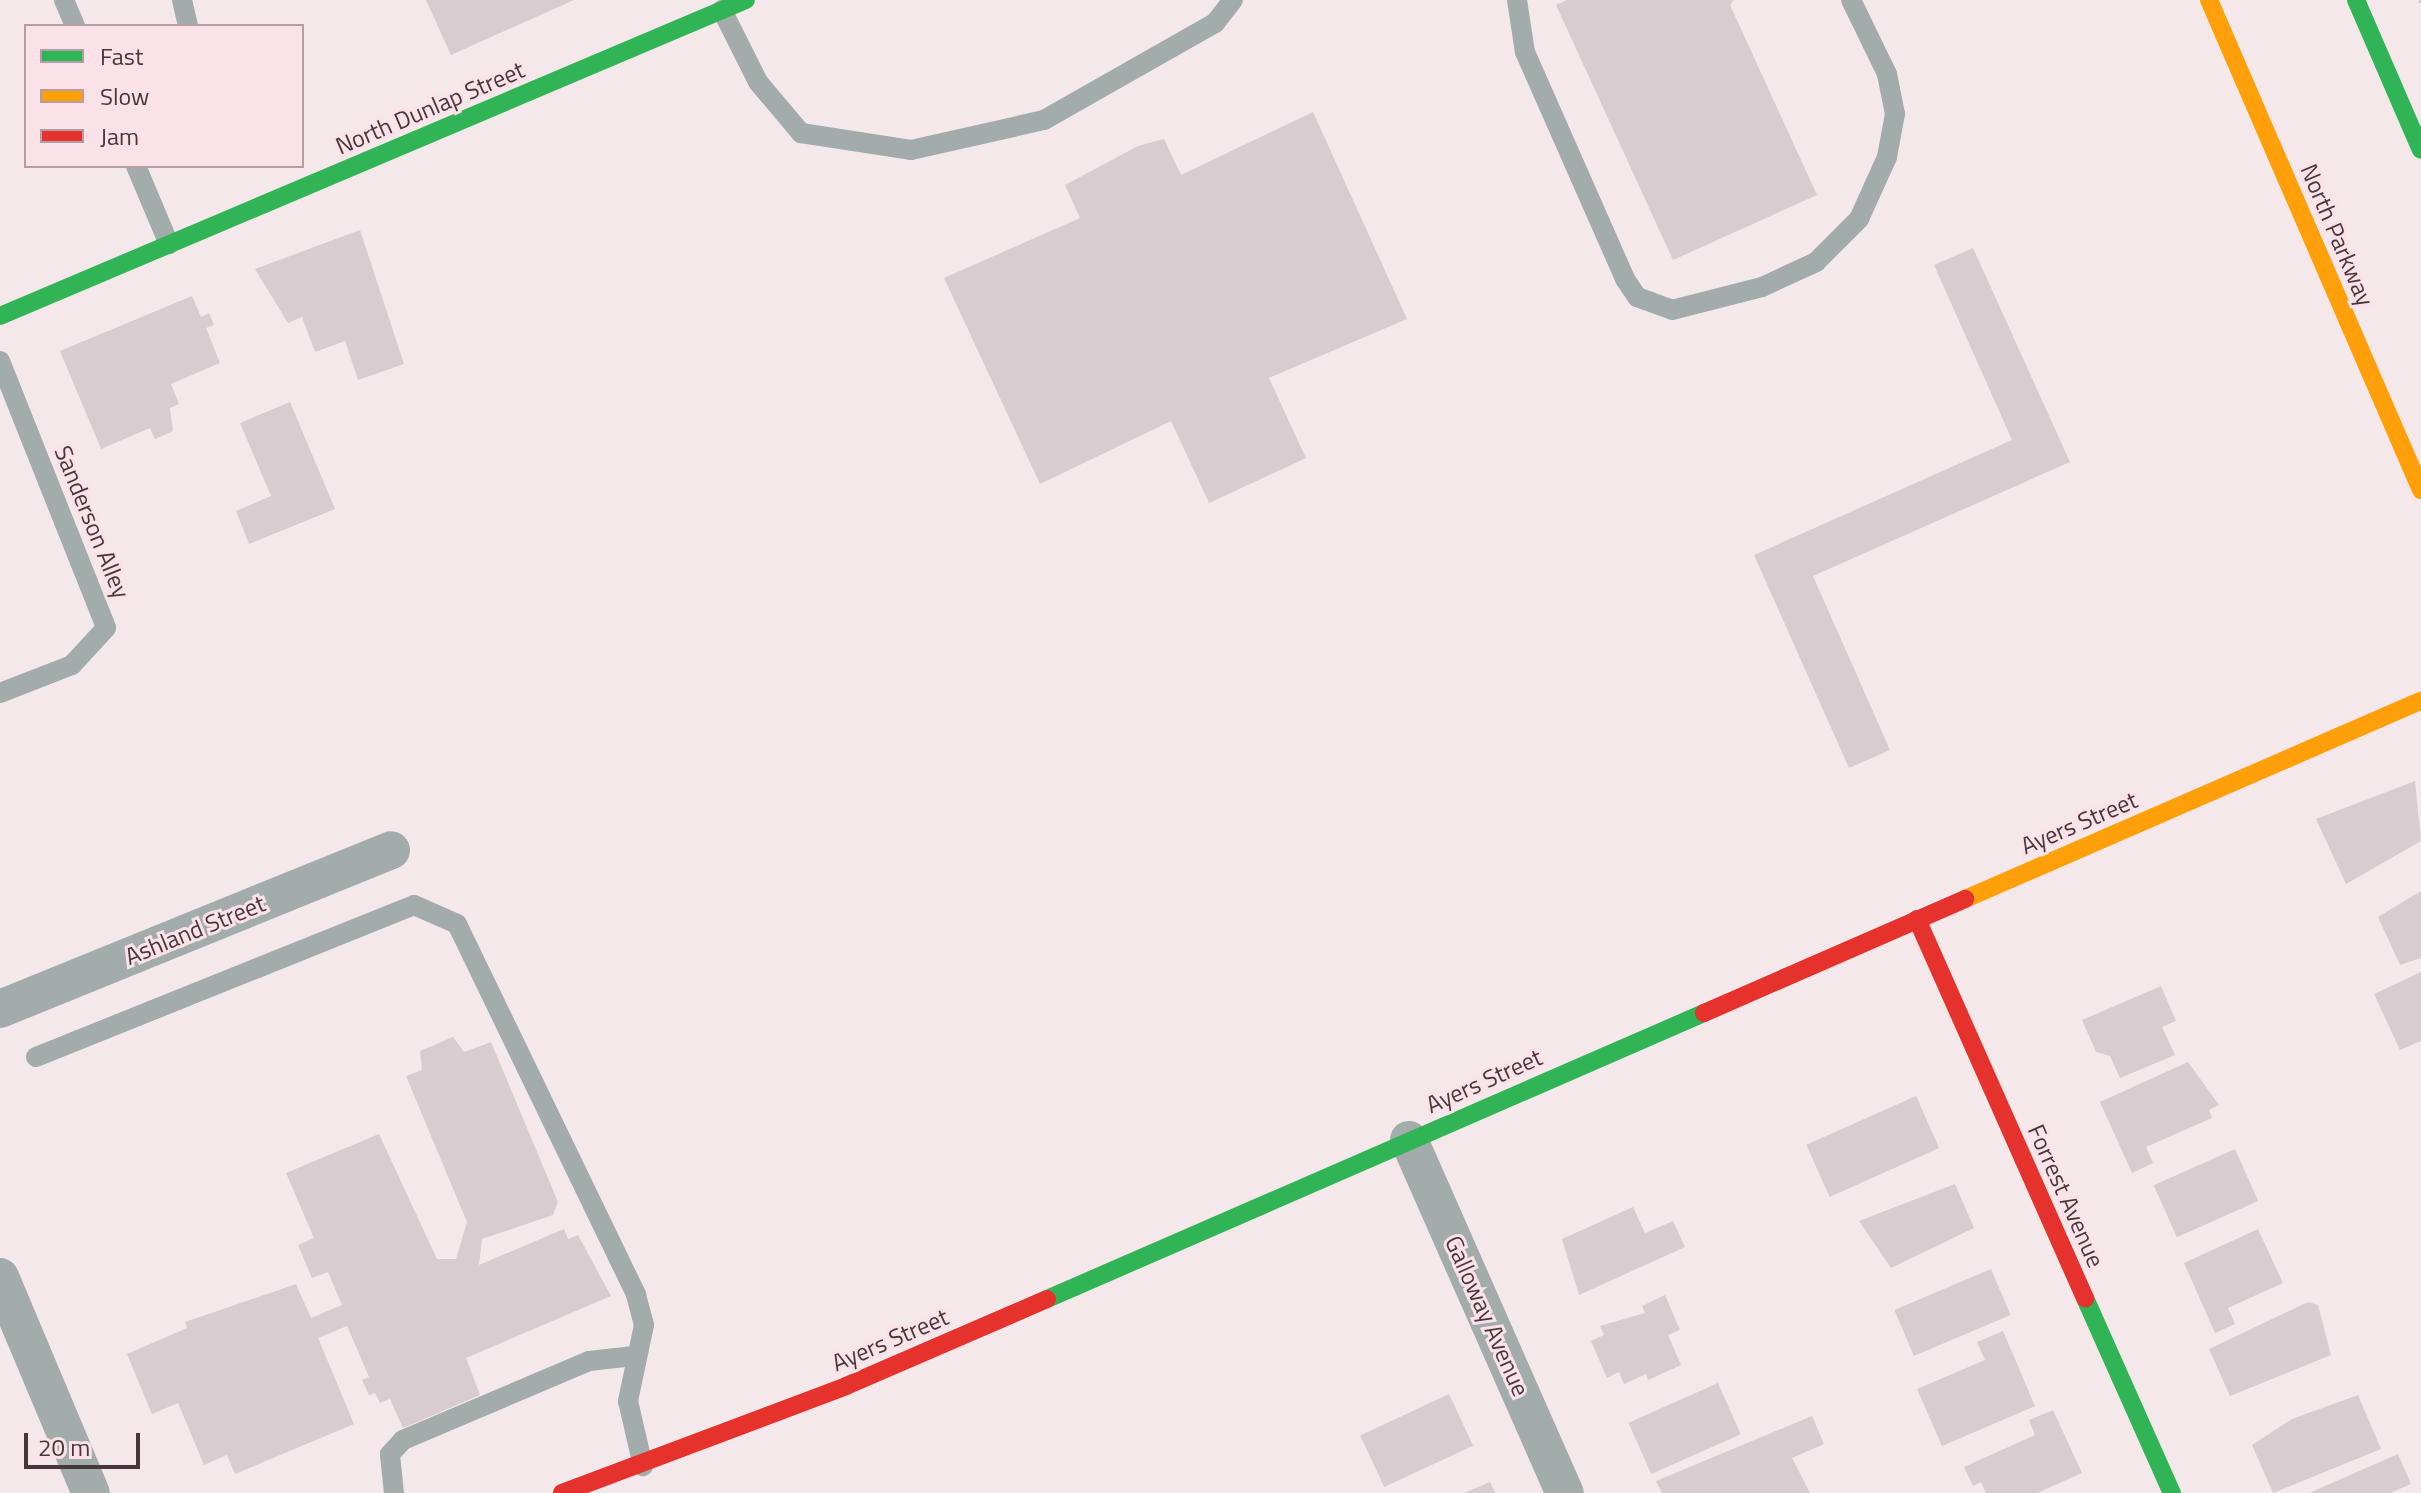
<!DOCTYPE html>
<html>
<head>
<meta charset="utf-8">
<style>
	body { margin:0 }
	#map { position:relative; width:2421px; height:1493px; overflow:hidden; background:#f4e8eb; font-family:"Titillium Web",sans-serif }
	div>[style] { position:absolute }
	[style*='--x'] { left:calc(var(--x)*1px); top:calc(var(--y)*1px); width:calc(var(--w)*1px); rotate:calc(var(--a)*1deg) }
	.building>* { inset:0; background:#d9ccd0; transform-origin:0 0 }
	.path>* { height:5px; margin-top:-2.5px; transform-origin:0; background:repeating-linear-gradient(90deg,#a8acac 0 8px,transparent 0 12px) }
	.lane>* { height:20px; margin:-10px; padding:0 10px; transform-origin:10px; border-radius:10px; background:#a1acab }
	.street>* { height:38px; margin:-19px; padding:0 19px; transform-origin:19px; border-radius:19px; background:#a1acab }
	.fast>* { height:18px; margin:-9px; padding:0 9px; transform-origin:9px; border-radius:9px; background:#30b455 }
	.slow>* { height:18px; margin:-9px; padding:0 9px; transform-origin:9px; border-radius:9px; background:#ff9f0a }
	.jam>* { height:18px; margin:-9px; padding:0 9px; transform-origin:9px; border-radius:9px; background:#e5322d }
	span { translate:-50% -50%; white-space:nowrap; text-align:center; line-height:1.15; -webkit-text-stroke:6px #fae2e8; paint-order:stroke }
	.street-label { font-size:24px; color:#47373c }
	.legend { position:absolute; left:24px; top:24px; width:280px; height:144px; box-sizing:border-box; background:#fae2e8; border:2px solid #b29ea3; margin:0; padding:10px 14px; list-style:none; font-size:24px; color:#47373c }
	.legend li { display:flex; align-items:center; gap:16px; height:40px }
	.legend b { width:40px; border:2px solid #b29ea3 }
	.scale { position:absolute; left:24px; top:1433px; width:116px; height:36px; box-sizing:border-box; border:4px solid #47373c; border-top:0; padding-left:10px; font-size:24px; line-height:28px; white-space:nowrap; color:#47373c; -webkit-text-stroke:6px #fae2e8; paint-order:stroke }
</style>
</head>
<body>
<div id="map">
	<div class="building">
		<div style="clip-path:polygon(426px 0,574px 0,451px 55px)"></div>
		<div style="clip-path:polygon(1567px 0,1734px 0,1730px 5px,1817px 195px,1673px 260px,1556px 5px)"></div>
		<div style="clip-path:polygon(1313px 112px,1407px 319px,1269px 378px,1306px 458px,1209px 503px,1171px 421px,1040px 484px,944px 278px,1080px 218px,1065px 185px,1138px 146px,1164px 139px,1181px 175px)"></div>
		<div style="clip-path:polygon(360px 230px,404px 364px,358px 380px,345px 341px,315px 352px,302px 317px,288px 323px,255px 269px)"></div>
		<div style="clip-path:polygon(1973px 248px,2070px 462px,1813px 576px,1890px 750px,1849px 768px,1754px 555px,2012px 440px,1934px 265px)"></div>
		<div style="clip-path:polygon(192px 296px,201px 317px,209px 313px,214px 325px,206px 328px,220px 363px,171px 384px,179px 404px,170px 408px,173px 431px,155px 439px,150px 428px,101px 449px,60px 351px)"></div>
		<div style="clip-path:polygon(290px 402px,335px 509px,249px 544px,236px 511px,271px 496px,240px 423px)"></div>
		<div style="clip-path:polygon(2415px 781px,2421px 841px,2346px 884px,2316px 819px)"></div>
		<div style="clip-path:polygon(2421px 891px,2421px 958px,2400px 965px,2378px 917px)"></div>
		<div style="clip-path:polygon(2421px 972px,2421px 1041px,2400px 1050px,2374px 994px)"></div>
		<div style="clip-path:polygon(2161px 986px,2176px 1021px,2162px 1027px,2175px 1055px,2120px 1078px,2110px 1056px,2096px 1052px,2082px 1020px)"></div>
		<div style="clip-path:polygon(453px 1037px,464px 1052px,491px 1042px,558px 1202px,553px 1215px,482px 1239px,479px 1265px,564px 1229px,568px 1239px,578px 1235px,611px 1296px,466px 1358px,480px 1395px,403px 1428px,390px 1399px,380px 1403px,375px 1393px,369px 1395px,362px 1380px,369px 1377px,347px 1326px,318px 1338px,354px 1424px,235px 1474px,227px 1455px,204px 1465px,178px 1403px,152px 1414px,127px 1354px,187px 1328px,185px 1322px,296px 1284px,311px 1318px,342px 1305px,328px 1272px,312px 1278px,298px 1245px,314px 1238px,286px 1173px,379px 1134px,437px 1259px,456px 1259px,467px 1222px,406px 1076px,422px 1070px,420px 1051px)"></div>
		<div style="clip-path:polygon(2188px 1062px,2219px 1105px,2209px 1110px,2212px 1118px,2146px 1147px,2153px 1163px,2132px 1173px,2100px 1102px)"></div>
		<div style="left:1916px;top:1096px;width:57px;height:120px;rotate:66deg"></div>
		<div style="left:2235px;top:1149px;width:57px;height:89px;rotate:66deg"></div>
		<div style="clip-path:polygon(1955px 1184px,1974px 1228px,1891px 1268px,1859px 1221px)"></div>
		<div style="clip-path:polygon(1633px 1207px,1645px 1233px,1673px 1221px,1685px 1247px,1579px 1295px,1562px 1239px)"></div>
		<div style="clip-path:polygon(2258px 1229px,2283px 1283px,2228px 1308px,2235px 1324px,2215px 1333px,2184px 1263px)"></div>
		<div style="left:1991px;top:1269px;width:50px;height:105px;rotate:67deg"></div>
		<div style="clip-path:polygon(1665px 1295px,1680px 1330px,1668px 1335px,1681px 1365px,1648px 1380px,1646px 1374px,1624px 1384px,1619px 1372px,1607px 1378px,1591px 1341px,1604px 1335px,1600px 1326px,1645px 1313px,1642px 1306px)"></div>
		<div style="clip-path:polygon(2308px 1302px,2318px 1305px,2331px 1355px,2230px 1396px,2209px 1349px)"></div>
		<div style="clip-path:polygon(2003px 1331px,2035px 1406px,1942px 1446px,1917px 1389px,1985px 1360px,1977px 1342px)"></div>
		<div style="left:1718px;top:1383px;width:56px;height:98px;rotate:66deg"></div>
		<div style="left:1449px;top:1394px;width:57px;height:98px;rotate:65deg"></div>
		<div style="clip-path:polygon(2358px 1395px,2381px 1449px,2273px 1493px,2252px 1445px,2292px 1419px)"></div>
		<div style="clip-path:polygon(2053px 1410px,2082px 1473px,2037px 1493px,1986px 1493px,1981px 1482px,1973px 1486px,1964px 1467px,2035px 1435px,2029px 1420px)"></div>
		<div style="clip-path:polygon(1812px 1416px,1824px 1444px,1792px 1458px,1810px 1493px,1662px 1493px,1656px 1481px)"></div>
		<div style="clip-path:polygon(2398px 1454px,2411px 1484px,2390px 1493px,2309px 1493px)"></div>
		<div style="clip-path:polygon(1490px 1482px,1495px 1493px,1464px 1493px)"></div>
	</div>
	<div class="path">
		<div style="--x:2420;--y:0;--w:1;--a:45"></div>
	</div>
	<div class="lane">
		<div style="--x:64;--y:0;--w:28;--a:67"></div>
		<div style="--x:182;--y:0;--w:27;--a:77"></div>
		<div style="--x:1517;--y:0;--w:53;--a:81.3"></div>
		<div style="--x:1525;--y:52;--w:248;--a:66.2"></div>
		<div style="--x:1625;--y:279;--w:22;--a:56"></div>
		<div style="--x:1637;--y:297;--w:37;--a:20"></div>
		<div style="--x:1672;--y:310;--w:93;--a:-14.3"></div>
		<div style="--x:1762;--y:287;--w:60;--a:-24.8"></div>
		<div style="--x:1816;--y:262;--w:61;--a:-45"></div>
		<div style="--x:1859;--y:219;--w:68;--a:-65.7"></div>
		<div style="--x:1887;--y:157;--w:44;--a:-79.5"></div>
		<div style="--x:1895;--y:114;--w:41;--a:-101.3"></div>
		<div style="--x:1887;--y:74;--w:82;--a:-115.9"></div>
		<div style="--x:722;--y:10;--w:80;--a:63.4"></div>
		<div style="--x:758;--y:82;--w:67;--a:49.9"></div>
		<div style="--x:801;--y:133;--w:111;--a:8.8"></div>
		<div style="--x:911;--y:150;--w:136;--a:-12.7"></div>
		<div style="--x:1044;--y:120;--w:197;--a:-29.6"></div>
		<div style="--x:1215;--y:23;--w:29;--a:-52"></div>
		<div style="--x:136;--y:166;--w:85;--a:67.1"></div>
		<div style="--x:0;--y:361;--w:287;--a:68.3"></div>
		<div style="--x:106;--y:628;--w:50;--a:132.6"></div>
		<div style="--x:72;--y:665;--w:77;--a:158.7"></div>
		<div style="--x:36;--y:1057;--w:407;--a:-21.9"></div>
		<div style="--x:414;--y:905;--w:47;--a:23.8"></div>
		<div style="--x:457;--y:924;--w:412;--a:64.2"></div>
		<div style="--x:636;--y:1295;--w:31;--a:75"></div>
		<div style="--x:644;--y:1325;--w:78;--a:101.9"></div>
		<div style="--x:628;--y:1401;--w:67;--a:77"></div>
		<div style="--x:394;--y:1493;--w:39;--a:-96"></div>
		<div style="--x:390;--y:1454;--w:19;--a:-47"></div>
		<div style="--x:403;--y:1440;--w:202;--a:-23"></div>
		<div style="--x:589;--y:1361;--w:45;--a:-6.3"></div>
	</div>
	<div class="street">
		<div style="--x:0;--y:1009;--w:422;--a:-22.1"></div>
		<div style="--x:1409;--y:1140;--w:386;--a:66.2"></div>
		<div style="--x:0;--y:1277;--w:234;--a:67.2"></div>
	</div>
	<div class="fast">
		<div style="--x:2356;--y:0;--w:163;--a:66.6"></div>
		<div style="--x:0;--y:316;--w:810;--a:-22.96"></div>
		<div style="--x:2085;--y:1298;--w:214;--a:66"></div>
		<div style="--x:1047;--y:1299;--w:717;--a:-23.52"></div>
	</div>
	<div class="slow">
		<div style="--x:2209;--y:0;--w:534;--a:66.6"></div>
		<div style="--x:1965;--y:899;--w:497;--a:-23.5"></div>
	</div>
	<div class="jam">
		<div style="--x:1917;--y:919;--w:415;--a:66.1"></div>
		<div style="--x:1704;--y:1013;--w:285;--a:-23.6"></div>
		<div style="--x:562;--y:1493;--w:303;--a:-20.6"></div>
		<div style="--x:846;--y:1386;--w:219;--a:-23.4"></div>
	</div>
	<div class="street-label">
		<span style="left:430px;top:108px;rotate:-23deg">North Dunlap Street</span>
		<span style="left:2337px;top:235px;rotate:67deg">North Parkway</span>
		<span style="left:92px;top:522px;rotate:68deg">Sanderson Alley</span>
		<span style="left:2079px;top:823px;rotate:-23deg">Ayers Street</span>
		<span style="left:195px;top:930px;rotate:-22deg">Ashland Street</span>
		<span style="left:1484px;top:1081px;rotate:-24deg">Ayers Street</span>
		<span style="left:2066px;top:1196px;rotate:66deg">Forrest Avenue</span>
		<span style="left:1487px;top:1316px;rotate:66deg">Galloway Avenue</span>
		<span style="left:890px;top:1340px;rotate:-23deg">Ayers Street</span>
	</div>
	<ul class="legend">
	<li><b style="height:10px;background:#30b455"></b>Fast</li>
	<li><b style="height:10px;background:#ff9f0a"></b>Slow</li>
	<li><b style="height:10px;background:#e5322d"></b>Jam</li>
	</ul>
	<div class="scale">20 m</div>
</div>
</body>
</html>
